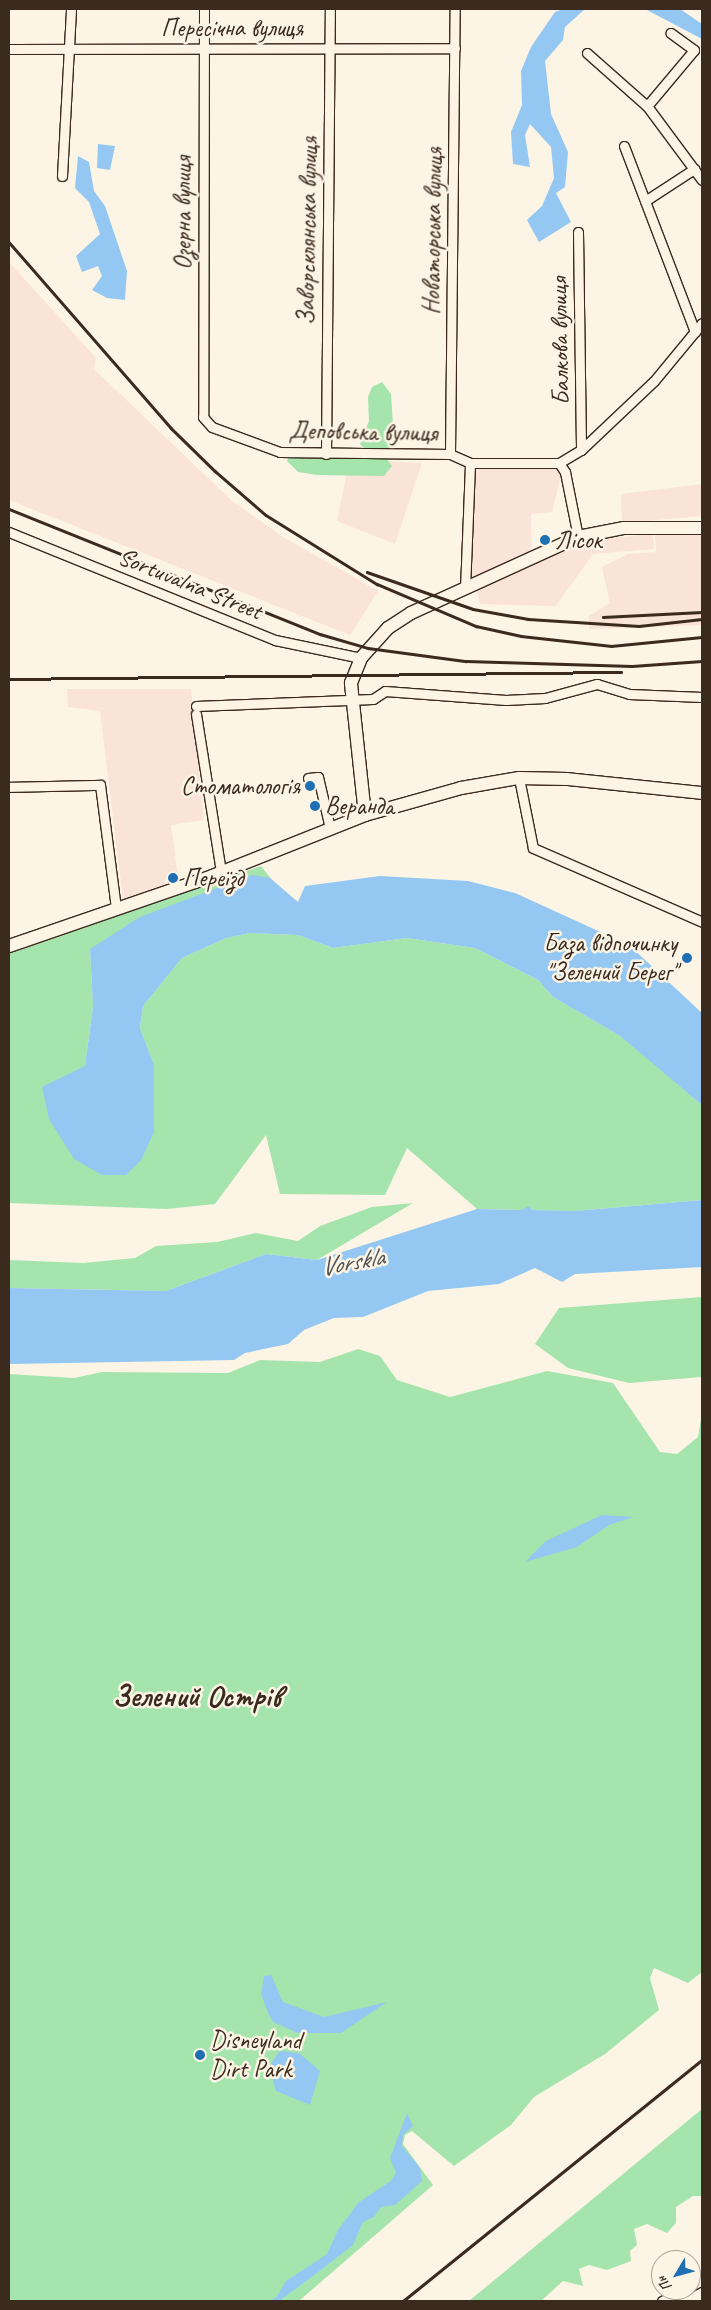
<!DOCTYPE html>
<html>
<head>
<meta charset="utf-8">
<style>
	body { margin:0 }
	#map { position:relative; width:711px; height:2310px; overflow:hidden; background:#fcf5e5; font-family:Caveat,sans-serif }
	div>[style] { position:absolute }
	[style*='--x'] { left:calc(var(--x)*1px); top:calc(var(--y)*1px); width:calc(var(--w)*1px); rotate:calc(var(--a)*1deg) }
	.built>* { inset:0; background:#fae3d7 }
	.green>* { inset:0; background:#a5e5ad }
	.water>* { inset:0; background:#94c7f1 }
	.roads { filter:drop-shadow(1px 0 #3b2a1e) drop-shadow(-1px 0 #3b2a1e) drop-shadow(0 1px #3b2a1e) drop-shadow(0 -1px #3b2a1e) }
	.street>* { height:9px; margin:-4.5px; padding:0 4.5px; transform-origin:4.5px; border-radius:4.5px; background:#fcf5e5 }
	.secondary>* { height:12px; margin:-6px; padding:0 6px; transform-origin:6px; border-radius:6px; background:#fcf5e5 }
	.rail>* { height:2.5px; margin:-1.25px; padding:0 1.25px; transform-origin:1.25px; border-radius:1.25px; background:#3b2a1e }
	.dots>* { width:14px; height:14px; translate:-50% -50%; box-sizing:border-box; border:2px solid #fcf5e5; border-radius:50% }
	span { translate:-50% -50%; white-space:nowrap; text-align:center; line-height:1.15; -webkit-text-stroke:5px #fcf5e5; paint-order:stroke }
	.street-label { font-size:25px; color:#3b2a1e }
	.poi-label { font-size:25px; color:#3b2a1e }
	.left { translate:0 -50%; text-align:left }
	.right { translate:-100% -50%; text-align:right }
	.water-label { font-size:26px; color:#515153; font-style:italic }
	.district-label { font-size:30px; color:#3b2a1e; font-weight:700 }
	.frame { position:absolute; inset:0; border:10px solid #3b2a1e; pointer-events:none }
	.north { position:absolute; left:651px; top:2250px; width:50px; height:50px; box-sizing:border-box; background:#fcf5e5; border:1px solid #afa495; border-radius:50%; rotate:233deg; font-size:14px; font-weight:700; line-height:20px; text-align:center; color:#3b2a1e }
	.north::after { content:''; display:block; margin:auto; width:18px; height:22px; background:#1f6fb2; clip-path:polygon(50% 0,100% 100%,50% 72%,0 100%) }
</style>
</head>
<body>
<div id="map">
	<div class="built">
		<div style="clip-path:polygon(9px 262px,96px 358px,94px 369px,232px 501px,283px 537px,378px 591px,350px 635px,9px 500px)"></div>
		<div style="clip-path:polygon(350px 459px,422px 463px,395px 544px,337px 521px)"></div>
		<div style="clip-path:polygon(552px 466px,561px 476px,552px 512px,531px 514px,531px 550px,477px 581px,470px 575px,476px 467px)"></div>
		<div style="clip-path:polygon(702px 484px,702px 516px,622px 523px,621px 494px)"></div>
		<div style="clip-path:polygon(702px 532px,702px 625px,589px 629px,589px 616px,610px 603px,602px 567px,628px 554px,656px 552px,655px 534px)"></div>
		<div style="clip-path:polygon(653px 534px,654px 549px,593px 554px,556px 606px,480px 604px,476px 589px,581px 541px)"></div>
		<div style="clip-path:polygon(67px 689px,191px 689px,204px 820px,171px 825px,178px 877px,165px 879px,165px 884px,123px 899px,100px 711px,68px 707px)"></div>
	</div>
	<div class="green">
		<div style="clip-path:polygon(382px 382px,391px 394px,394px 441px,388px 449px,365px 449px,360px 444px,369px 421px,368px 397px,372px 387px)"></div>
		<div style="clip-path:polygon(290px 454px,385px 456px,392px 466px,384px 476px,317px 475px,298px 472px,287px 461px)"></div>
		<div style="clip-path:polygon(261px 866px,283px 894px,270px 878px,90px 949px,93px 1006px,85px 1066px,154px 1132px,154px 1065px,140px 1028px,143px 1006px,182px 958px,226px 938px,250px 933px,298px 935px,333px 948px,407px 938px,475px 948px,538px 980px,553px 997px,620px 1036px,682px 1087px,702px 1105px,702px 1200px,575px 1211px,477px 1209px,407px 1148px,385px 1195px,280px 1194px,266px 1135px,215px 1204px,167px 1209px,9px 1203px,9px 954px)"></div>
		<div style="clip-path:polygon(413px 1203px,317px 1260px,266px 1254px,166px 1291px,9px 1288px,9px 1260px,83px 1263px,135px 1258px,156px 1246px,217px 1242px,256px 1233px,298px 1241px,320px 1226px,372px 1207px)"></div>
		<div style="clip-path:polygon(702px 1297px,702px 1377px,629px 1383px,568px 1368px,535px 1344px,559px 1308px)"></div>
		<div style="clip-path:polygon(358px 1349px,380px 1356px,397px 1380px,450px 1397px,547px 1371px,613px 1383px,660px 1452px,677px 1454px,698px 1437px,702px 1413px,702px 1972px,688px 1983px,654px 1968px,650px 1978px,659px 2010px,605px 2054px,534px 2097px,511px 2125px,454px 2166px,412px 2131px,405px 2135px,403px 2144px,433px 2185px,299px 2301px,9px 2301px,9px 1374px,74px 1378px,102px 1372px,228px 1373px,260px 1360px,320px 1362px)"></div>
		<div style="clip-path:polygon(702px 2109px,702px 2196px,693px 2196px,676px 2207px,676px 2223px,667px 2233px,647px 2224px,634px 2229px,637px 2245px,630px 2251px,631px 2261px,607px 2270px,589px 2265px,579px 2269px,583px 2286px,563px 2281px,541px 2301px,469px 2301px)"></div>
	</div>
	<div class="water">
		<div style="clip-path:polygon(563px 9px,585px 9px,565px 27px,563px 40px,545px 61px,551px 114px,568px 152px,565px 187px,556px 193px,571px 222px,539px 242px,527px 220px,542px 206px,554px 178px,551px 147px,530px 124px,525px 135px,530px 167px,513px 164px,511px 132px,522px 105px,521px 71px,531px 47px,555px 12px)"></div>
		<div style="clip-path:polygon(645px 9px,680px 9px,702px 24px,702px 39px)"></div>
		<div style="clip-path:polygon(98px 144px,115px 146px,110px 170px,97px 168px)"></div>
		<div style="clip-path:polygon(78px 156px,89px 162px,94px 191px,105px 206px,127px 271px,125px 300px,107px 298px,92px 290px,102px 276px,98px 266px,82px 272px,76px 256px,100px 234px,89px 202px,75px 188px)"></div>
		<div style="clip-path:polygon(252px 875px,270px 878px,298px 902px,305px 886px,380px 876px,468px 881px,515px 893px,629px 945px,702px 1013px,702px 1105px,620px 1036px,553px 997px,538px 980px,475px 948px,407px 938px,333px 948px,298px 935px,250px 933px,226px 938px,182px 958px,143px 1006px,140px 1028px,154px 1065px,154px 1132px,141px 1160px,126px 1175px,102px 1175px,74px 1159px,49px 1119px,42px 1087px,85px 1066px,93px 1006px,90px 949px,140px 917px)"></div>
		<div style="clip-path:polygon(702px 1200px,702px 1267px,575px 1274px,562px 1282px,535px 1268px,499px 1284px,428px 1291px,363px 1317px,334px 1318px,304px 1330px,288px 1344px,245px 1353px,234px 1360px,9px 1364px,9px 1288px,166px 1291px,266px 1254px,317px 1260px,477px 1209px,522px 1210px,529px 1206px,532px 1210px,575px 1211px)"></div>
		<div style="clip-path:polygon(602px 1515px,633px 1517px,609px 1525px,577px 1547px,525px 1562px,546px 1541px)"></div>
		<div style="clip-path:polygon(271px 1975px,283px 2002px,324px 2017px,387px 2002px,341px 2033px,298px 2033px,273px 2022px,268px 2013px,261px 1994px,264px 1976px)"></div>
		<div style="clip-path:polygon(280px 2051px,299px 2053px,320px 2071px,310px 2105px,276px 2091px,269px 2066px)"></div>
		<div style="clip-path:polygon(407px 2113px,413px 2126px,403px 2135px,402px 2146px,420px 2168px,422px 2181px,395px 2205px,381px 2207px,374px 2217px,363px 2222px,353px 2245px,313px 2276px,279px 2301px,267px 2301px,276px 2298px,286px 2281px,327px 2254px,338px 2230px,359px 2202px,391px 2181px,396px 2173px,390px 2158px)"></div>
	</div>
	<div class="roads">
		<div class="street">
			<div style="--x:204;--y:9;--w:408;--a:90.1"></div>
			<div style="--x:203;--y:417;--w:13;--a:48"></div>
			<div style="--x:212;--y:427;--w:72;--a:20.2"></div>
			<div style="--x:280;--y:452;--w:170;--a:0.7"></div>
			<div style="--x:450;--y:454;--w:22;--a:24"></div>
			<div style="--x:470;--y:463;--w:89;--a:0"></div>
			<div style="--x:559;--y:463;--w:26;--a:-31"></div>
			<div style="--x:581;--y:450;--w:100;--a:-43.4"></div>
			<div style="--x:654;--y:381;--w:75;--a:-50.4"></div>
			<div style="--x:9;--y:49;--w:446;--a:-0.1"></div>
			<div style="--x:587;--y:53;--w:80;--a:41.5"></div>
			<div style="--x:647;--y:106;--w:92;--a:53.4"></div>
			<div style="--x:647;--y:106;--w:73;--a:-50"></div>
			<div style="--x:694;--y:50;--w:29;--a:-144"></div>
			<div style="--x:624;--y:146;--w:199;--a:69.1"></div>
			<div style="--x:62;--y:176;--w:167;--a:-86.9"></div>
			<div style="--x:645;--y:201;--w:59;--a:-33.1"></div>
			<div style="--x:578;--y:232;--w:218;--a:89.2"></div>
			<div style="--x:326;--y:454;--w:445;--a:-89.5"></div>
			<div style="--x:450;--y:454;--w:445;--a:-89.4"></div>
			<div style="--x:559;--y:463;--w:11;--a:56"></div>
			<div style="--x:565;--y:472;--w:66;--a:78.7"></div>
			<div style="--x:9;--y:532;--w:287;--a:22.1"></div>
			<div style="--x:275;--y:640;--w:88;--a:11.8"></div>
			<div style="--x:465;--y:589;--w:126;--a:-87.7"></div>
			<div style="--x:196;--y:706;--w:177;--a:-2.3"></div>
			<div style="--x:373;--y:699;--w:14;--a:-34"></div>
			<div style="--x:385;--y:691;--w:121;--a:4.3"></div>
			<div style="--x:506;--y:700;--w:39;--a:-3"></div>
			<div style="--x:545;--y:698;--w:54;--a:-15.1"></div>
			<div style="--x:597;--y:684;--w:34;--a:17"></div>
			<div style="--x:629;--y:694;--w:73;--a:2.4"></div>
			<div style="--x:196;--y:714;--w:160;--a:81"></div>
			<div style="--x:308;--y:778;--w:10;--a:-6"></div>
			<div style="--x:318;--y:777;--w:52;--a:76.8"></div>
			<div style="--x:519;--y:778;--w:71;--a:78.7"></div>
			<div style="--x:533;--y:848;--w:184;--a:23.6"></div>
			<div style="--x:9;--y:787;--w:91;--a:-1.3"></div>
			<div style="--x:100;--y:785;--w:125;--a:82.6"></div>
			<div style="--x:691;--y:2286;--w:13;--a:-29"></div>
			<div style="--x:662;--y:2301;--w:24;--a:-28"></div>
		</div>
		<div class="secondary">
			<div style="--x:365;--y:815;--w:133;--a:-96.1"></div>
			<div style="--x:351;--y:683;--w:27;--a:-68"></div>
			<div style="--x:361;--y:658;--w:40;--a:-48"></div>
			<div style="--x:388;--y:628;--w:27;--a:-33"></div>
			<div style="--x:411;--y:613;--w:183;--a:-24.5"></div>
			<div style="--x:578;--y:537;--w:47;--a:-11.1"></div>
			<div style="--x:624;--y:528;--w:78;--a:0"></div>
			<div style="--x:9;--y:946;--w:215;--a:-19"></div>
			<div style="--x:212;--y:876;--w:165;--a:-21.7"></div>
			<div style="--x:365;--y:815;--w:100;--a:-15.7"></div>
			<div style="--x:461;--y:788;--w:59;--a:-9.8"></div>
			<div style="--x:519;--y:778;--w:48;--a:1.2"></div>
			<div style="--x:567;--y:779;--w:136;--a:5.9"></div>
		</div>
	</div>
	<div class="rail">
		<div style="--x:9;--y:242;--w:247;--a:48.9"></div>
		<div style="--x:171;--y:428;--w:62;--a:44.3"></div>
		<div style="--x:215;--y:471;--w:67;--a:40.8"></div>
		<div style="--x:266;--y:515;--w:131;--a:31.9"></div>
		<div style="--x:377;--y:584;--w:108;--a:23"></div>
		<div style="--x:476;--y:626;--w:46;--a:12.5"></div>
		<div style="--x:521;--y:636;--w:91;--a:6.3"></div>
		<div style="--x:611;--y:646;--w:91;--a:-5.6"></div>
		<div style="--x:9;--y:509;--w:335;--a:21.9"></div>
		<div style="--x:320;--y:634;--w:50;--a:16.3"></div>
		<div style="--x:368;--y:648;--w:99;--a:7.6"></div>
		<div style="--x:466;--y:661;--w:166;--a:1.7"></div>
		<div style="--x:632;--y:666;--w:70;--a:-4.1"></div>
		<div style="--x:367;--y:572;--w:112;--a:19.2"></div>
		<div style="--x:473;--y:609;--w:56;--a:10.3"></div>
		<div style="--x:528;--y:619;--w:111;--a:3.6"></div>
		<div style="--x:639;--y:626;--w:63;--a:-6.3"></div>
		<div style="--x:603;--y:617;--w:99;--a:-2.9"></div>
		<div style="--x:9;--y:679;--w:612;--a:-0.66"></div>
		<div style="--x:403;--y:2301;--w:384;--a:-38.9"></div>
	</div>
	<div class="dots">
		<div style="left:545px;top:540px;background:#1f6fb2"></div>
		<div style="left:310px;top:786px;background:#1f6fb2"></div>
		<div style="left:315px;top:806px;background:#1f6fb2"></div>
		<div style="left:173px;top:878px;background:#1f6fb2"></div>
		<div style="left:687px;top:958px;background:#1f6fb2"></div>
		<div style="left:200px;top:2055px;background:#1f6fb2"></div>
	</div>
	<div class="street-label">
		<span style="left:232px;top:28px">Пересічна вулиця</span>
		<span style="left:183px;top:213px;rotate:-90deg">Озерна вулиця</span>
		<span style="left:308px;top:231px;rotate:-89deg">Заворсклянська вулиця</span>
		<span style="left:433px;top:231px;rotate:-89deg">Новаторська вулиця</span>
		<span style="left:560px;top:341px;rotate:-91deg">Балкова вулиця</span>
		<span style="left:363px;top:432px;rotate:1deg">Деповська вулиця</span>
		<span style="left:190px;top:584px;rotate:22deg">Sortuvalna Street</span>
	</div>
	<div class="poi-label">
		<span class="left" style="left:555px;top:540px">Лісок</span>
		<span class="right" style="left:300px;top:786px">Стоматологія</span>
		<span class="left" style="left:325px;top:806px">Веранда</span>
		<span class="left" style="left:183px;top:878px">Переїзд</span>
		<span class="right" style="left:677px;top:958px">База відпочинку<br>"Зелений Берег"</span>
		<span class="left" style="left:210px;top:2055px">Disneyland<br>Dirt Park</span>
	</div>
	<div class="water-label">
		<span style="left:352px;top:1262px;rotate:-10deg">Vorskla</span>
	</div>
	<div class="district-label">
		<span style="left:197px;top:1696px">Зелений Острів</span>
	</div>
	<div class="frame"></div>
	<div class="north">Пн</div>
</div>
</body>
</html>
